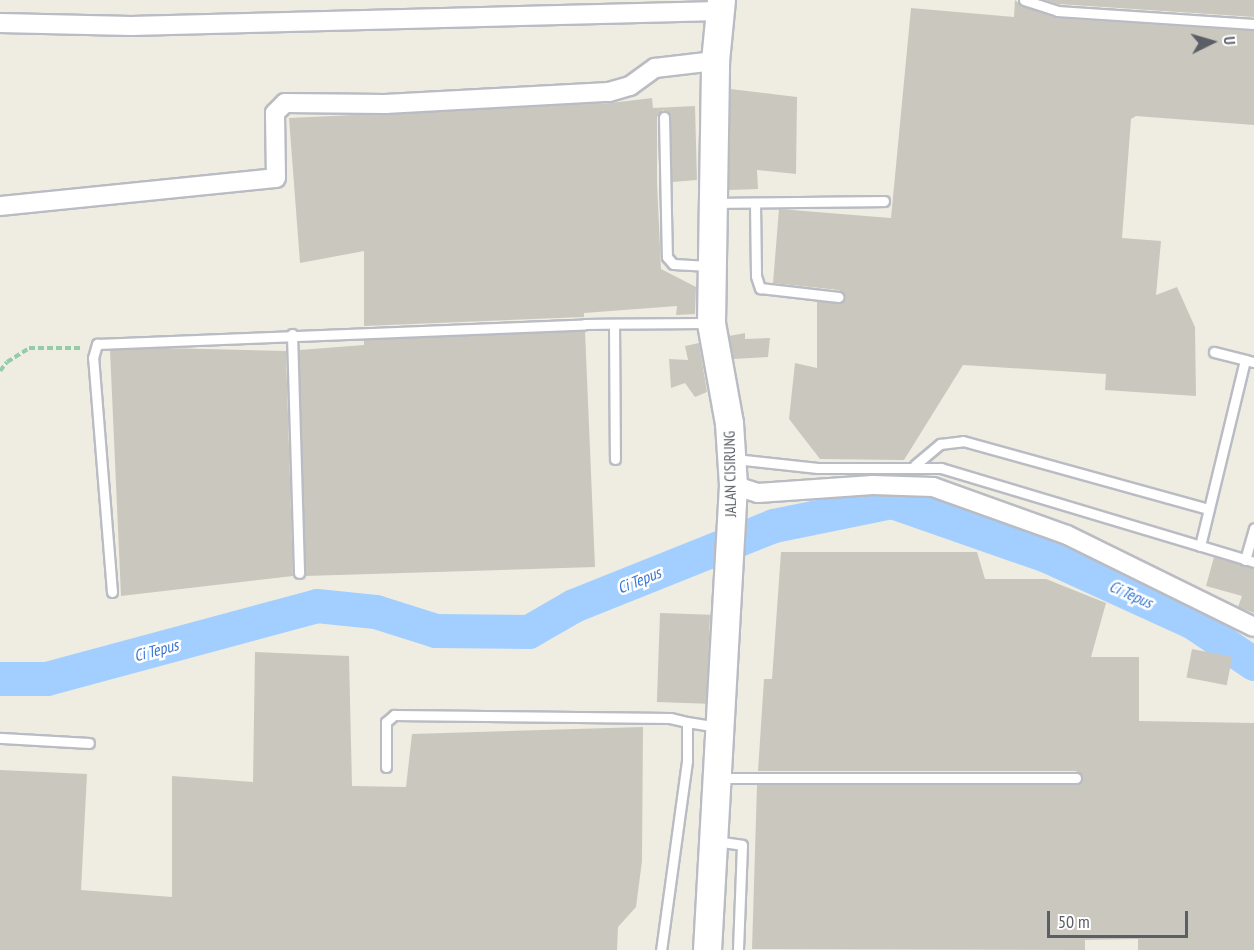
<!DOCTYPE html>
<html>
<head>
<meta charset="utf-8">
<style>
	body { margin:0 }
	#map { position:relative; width:1254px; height:950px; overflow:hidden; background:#efede2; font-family:"PT Sans Narrow",sans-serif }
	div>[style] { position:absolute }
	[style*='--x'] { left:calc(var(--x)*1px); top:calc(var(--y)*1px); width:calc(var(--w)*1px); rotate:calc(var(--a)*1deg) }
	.river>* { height:34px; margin:-17px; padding:0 17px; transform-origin:17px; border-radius:17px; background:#a2cfff }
	.building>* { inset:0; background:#cac7bf; transform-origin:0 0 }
	.path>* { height:4px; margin-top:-2px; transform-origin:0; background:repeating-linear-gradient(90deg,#94cba8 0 6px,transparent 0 9px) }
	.roads { filter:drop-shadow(2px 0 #babcc3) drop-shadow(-2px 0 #babcc3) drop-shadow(0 2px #babcc3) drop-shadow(0 -2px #babcc3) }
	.lane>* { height:9px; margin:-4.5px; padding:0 4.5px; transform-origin:4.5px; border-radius:4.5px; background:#fff }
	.street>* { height:18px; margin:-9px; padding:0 9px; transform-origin:9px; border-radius:9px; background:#fff }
	.secondary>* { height:27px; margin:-13.5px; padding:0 13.5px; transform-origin:13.5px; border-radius:13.5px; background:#fff }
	span { translate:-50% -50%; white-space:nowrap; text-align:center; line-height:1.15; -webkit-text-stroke:5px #fff; paint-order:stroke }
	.street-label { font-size:15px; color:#5a5e65 }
	.water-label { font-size:16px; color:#3775d0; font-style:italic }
	.north { position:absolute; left:1182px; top:12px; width:60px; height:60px; -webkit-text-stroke:4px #fff; paint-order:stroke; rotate:85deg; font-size:16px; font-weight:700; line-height:24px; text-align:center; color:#5a5e65 }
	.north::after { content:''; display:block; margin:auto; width:21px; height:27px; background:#5a5e65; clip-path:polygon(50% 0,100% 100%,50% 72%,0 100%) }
	.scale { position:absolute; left:1047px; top:911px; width:141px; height:27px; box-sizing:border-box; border:3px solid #5a5e65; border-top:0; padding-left:8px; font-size:18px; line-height:21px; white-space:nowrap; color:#5a5e65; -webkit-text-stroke:4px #fff; paint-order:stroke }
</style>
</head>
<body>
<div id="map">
	<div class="river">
		<div style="--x:0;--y:679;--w:47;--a:0"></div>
		<div style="--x:47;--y:679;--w:280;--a:-15.1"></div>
		<div style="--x:317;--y:606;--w:59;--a:5.8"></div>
		<div style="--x:376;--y:612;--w:63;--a:17.6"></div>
		<div style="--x:436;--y:631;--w:93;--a:0.6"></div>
		<div style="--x:529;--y:632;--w:52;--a:-30"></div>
		<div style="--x:574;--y:606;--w:215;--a:-21.8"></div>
		<div style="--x:774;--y:526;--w:120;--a:-11.5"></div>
		<div style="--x:892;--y:502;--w:164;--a:19.2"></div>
		<div style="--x:1047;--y:556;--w:159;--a:24.5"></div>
		<div style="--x:1192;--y:622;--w:75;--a:34.1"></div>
	</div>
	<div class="building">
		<div style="clip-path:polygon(1015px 0,1022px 6px,1056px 18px,1254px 31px,1254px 125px,1136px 116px,1131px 119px,1122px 238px,1161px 241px,1156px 295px,1177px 287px,1195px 327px,1196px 396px,1105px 390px,1106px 374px,963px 365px,904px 460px,820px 459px,789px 419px,795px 363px,817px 368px,817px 301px,840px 303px,844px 295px,839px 290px,773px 283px,779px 209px,891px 218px,911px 8px,1014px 17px)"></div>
		<div style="clip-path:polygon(1045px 0,1254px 0,1254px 17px,1058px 4px)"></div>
		<div style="clip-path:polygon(730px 89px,797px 97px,796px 174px,757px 170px,758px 189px,729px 190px)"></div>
		<div style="clip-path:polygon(652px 98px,653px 108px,695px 106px,697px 180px,672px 182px,671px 117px,663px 110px,657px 117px,657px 183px,661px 269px,696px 287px,695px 314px,676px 315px,677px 306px,584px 313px,584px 317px,364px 326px,364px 251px,300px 263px,289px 118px,610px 103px)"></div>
		<div style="clip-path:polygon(585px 331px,595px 567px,305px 576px,299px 350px,364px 345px,364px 340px)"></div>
		<div style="clip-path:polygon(745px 333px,745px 339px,770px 338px,768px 357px,733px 359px,729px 336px)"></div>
		<div style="clip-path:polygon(699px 343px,707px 392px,695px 397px,685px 383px,671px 388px,669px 359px,688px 360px,685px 346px)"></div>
		<div style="clip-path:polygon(165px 348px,286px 351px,293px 576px,121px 596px,110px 350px)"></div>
		<div style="clip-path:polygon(781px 552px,977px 552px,985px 579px,1046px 579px,1106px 603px,1091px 657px,1139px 657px,1139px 721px,1254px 723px,1254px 950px,1138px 950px,1138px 939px,1085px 940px,1085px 950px,752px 949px,757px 785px,1076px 785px,1083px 779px,1076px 771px,758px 771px,764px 679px,772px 679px)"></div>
		<div style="clip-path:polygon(1214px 557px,1254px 569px,1254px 613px,1238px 607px,1242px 596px,1206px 586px)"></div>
		<div style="left:660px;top:613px;width:50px;height:89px;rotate:2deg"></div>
		<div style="left:1192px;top:649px;width:41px;height:29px;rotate:11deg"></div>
		<div style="clip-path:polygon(255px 652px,349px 656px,352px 786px,406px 787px,412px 734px,643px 727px,642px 861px,636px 907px,618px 927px,617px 950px,0 950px,0 770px,87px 774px,81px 890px,172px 897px,172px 776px,253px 782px)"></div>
	</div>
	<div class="path">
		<div style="--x:0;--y:371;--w:11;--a:-52"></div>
		<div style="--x:7;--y:362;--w:26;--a:-32"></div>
		<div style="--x:29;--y:348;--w:54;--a:0"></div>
	</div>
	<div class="roads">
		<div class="lane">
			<div style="--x:1024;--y:0;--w:35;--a:18"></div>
			<div style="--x:1057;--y:11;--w:197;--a:3.8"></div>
			<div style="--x:664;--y:117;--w:140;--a:88.8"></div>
			<div style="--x:667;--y:257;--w:9;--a:49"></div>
			<div style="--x:673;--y:264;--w:36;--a:3"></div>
			<div style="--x:715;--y:203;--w:169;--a:-0.7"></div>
			<div style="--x:755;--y:203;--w:73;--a:89.2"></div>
			<div style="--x:756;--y:276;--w:13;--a:72"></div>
			<div style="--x:760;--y:288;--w:79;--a:6.6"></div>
			<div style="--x:614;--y:324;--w:135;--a:89.6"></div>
			<div style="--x:292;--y:334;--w:239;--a:88.3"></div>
			<div style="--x:1214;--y:352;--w:32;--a:14"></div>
			<div style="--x:735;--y:459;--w:83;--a:6.2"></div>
			<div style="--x:818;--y:468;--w:123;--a:0"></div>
			<div style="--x:941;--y:468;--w:327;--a:16.7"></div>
			<div style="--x:915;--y:465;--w:33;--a:-40"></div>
			<div style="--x:940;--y:444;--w:23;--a:-7"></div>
			<div style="--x:963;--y:441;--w:255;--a:15.5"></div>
			<div style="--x:1200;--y:546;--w:191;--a:-76.4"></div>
			<div style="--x:1245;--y:360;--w:9;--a:13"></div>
			<div style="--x:1245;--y:560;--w:33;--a:-74"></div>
			<div style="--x:112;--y:592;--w:235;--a:-94.6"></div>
			<div style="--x:93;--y:358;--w:15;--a:-74"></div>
			<div style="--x:97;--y:344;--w:488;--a:-2.3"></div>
			<div style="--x:585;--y:324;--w:123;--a:-0.5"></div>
			<div style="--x:687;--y:722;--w:30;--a:9"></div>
			<div style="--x:0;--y:738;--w:89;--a:3.2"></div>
			<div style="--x:386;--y:767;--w:45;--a:-90"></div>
			<div style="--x:386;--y:722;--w:11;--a:-41"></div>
			<div style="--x:394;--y:715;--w:276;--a:0.6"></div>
			<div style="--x:670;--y:718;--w:17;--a:13"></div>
			<div style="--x:687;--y:722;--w:39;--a:90"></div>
			<div style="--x:687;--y:761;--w:191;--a:97.8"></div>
			<div style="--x:719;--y:778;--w:357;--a:0"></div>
			<div style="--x:715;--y:841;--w:27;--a:8"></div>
			<div style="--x:742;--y:845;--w:105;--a:92.2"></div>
		</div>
		<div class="street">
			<div style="--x:0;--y:23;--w:131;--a:1.3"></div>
			<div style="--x:131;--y:26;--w:589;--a:-1.46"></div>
			<div style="--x:0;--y:206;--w:277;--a:-5.8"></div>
			<div style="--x:276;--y:178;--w:65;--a:-90.9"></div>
			<div style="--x:275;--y:113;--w:14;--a:-45"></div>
			<div style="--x:285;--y:103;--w:100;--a:0.6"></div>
			<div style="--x:385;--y:104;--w:224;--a:-3.1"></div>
			<div style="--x:609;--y:92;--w:22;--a:-16"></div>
			<div style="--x:630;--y:86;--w:31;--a:-36"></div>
			<div style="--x:655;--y:68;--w:60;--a:-6.7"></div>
			<div style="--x:733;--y:485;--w:26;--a:18"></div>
			<div style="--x:758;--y:493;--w:115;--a:-4"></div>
			<div style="--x:873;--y:485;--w:60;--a:1.9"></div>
			<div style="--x:933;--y:487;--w:142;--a:19.7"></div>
			<div style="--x:1067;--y:535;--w:208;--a:26.2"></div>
		</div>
		<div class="secondary">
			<div style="--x:707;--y:950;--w:466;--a:-86.8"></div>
			<div style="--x:733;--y:485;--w:62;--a:-93.7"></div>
			<div style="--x:729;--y:423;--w:102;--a:-100.2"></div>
			<div style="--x:711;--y:323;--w:262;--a:-89.1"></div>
			<div style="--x:715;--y:61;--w:61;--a:-84.4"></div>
		</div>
	</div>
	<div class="street-label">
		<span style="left:730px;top:474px;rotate:-91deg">JALAN CISIRUNG</span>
	</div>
	<div class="water-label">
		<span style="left:639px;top:580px;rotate:-22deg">Ci Tepus</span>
		<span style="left:1131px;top:594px;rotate:24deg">Ci Tepus</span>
		<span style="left:156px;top:650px;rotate:-15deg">Ci Tepus</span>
	</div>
	<div class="north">U</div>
	<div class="scale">50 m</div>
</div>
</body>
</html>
